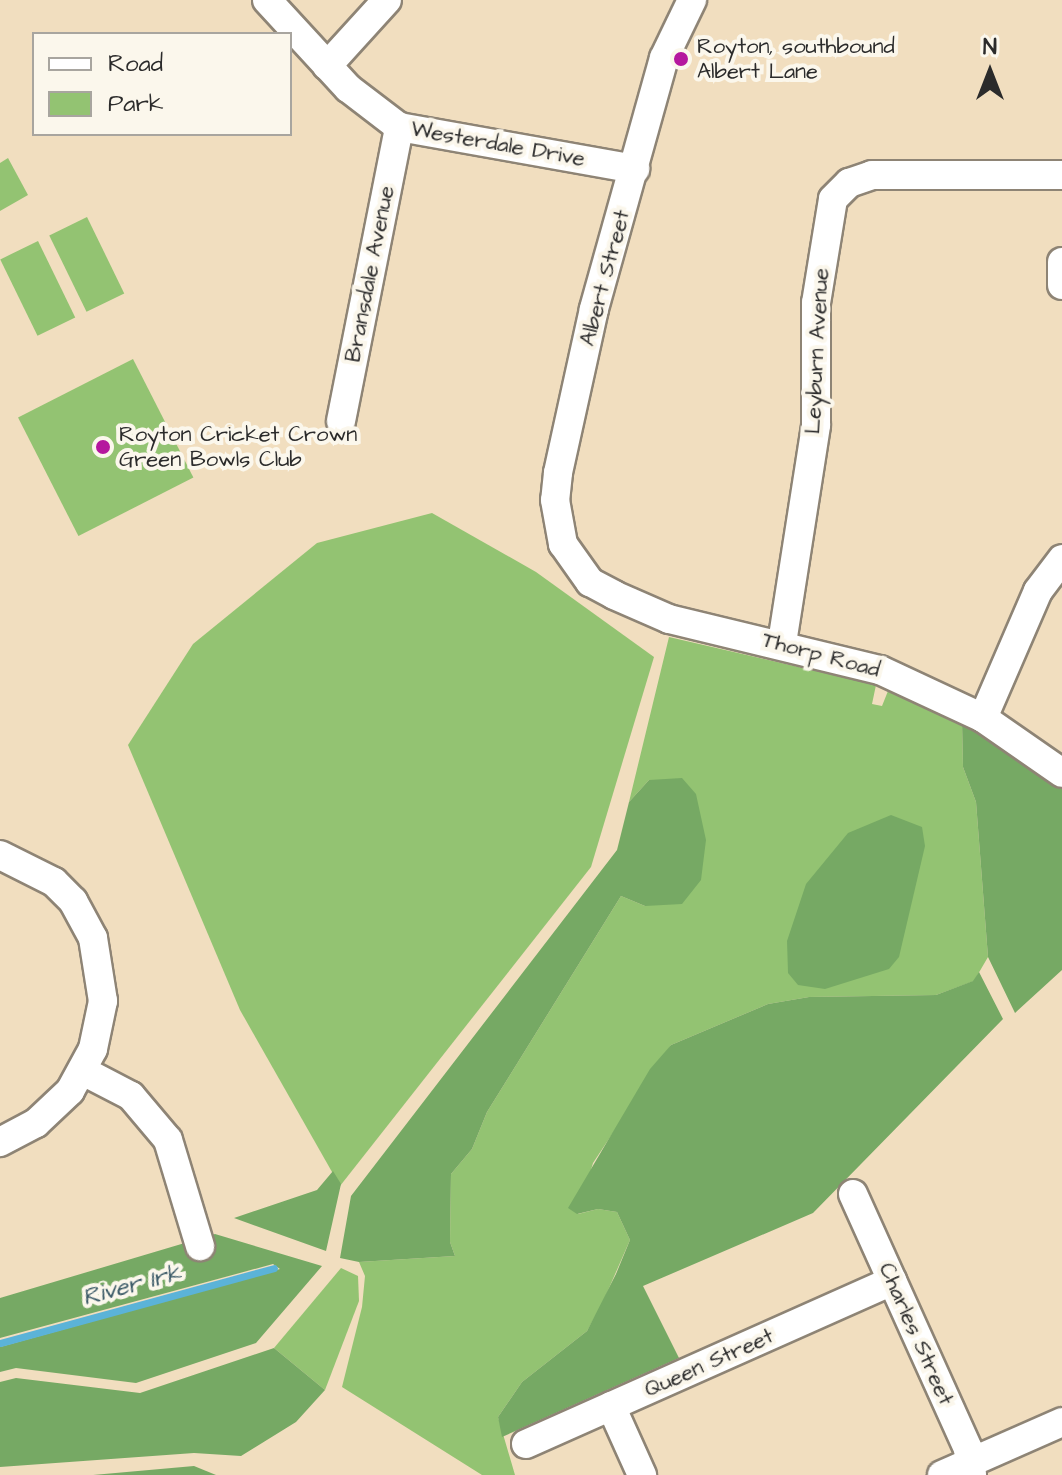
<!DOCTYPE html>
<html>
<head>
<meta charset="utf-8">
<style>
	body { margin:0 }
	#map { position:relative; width:1062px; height:1475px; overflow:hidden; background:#f1debf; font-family:"Architects Daughter",sans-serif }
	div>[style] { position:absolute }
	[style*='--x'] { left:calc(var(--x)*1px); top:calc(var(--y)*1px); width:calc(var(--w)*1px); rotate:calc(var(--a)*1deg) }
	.green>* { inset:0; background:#93c372; transform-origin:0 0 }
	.forest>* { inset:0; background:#76a964 }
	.stream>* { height:7px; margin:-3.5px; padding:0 3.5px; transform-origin:3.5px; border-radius:3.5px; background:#5bb3d8 }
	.roads { filter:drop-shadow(2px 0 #8e8475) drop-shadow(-2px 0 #8e8475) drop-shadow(0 2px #8e8475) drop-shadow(0 -2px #8e8475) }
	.minor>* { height:28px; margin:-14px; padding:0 14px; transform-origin:14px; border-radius:14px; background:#fff }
	.dots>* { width:22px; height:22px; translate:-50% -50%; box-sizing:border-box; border:4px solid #fbf7ec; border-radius:50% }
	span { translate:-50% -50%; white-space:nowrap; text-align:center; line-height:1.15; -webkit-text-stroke:8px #fbf7ec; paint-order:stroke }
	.poi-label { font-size:22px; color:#2b2b2b }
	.left { translate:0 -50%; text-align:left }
	.street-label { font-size:22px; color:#2b2b2b }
	.water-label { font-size:24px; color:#3c5b68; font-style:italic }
	.legend { position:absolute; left:32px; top:32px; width:260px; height:104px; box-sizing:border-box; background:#fbf7ec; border:2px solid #a8a59f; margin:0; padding:10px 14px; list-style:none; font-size:24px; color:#2b2b2b }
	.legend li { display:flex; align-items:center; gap:16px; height:40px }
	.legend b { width:40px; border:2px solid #a8a59f }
	.north { position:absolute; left:950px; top:32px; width:80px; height:80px; -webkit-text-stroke:6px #fbf7ec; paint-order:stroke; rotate:0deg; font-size:22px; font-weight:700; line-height:32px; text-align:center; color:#2b2b2b }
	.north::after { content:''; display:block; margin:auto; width:28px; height:36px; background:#2b2b2b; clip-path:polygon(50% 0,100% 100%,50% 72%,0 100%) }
</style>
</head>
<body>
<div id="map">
	<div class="green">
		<div style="clip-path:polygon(8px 158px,28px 195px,0 211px,0 163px)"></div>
		<div style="left:87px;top:217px;width:85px;height:42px;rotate:64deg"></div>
		<div style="left:38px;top:241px;width:85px;height:42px;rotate:64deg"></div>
		<div style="left:133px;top:359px;width:133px;height:129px;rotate:63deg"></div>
		<div style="clip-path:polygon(432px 513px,536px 572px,654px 657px,591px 867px,340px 1186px,240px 1010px,128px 745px,193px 644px,317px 543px)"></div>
		<div style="clip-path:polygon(669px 637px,876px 685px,872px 704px,882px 706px,888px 691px,962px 722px,963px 767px,976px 802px,988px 957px,974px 981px,936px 995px,809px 997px,768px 1004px,671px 1045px,593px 1163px,578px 1214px,598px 1209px,617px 1212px,630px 1240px,602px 1304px,587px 1331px,522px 1382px,498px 1417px,515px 1475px,482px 1475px,342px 1387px,362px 1307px,365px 1276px,359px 1262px,455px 1256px,450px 1242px,451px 1174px,472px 1149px,487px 1112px,621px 896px,645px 906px,649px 780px,629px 802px)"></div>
		<div style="clip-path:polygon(341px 1268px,358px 1276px,359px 1301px,325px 1390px,274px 1348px)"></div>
	</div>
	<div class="forest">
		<div style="clip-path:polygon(962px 722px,1062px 785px,1062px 970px,1015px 1013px,988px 957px,976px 802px,963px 767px)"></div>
		<div style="clip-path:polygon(682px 778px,696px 794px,706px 840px,701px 880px,682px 904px,645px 906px,621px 896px,487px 1112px,472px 1149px,451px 1174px,450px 1242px,455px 1256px,359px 1262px,340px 1258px,351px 1196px,617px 850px,629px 802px,649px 780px)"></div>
		<div style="clip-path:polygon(891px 815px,922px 827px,925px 846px,899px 957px,889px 969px,825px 989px,798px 985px,788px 973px,787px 941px,806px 884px,848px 833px)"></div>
		<div style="clip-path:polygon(979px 972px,1003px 1019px,813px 1213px,643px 1286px,679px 1358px,502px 1437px,498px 1417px,522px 1382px,587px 1331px,616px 1274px,630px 1240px,617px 1212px,598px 1209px,577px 1214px,568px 1208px,650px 1069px,671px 1045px,768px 1004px,809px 997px,936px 995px,973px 981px)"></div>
		<div style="clip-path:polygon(333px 1171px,341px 1184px,326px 1251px,234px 1218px,317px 1190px)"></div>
		<div style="clip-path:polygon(215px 1234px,322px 1266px,256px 1343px,136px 1383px,16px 1368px,0 1372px,0 1347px,280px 1269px,273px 1264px,0 1338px,0 1298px)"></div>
		<div style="clip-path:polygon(274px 1348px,325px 1390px,296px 1422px,241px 1456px,194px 1453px,0 1467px,0 1382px,16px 1378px,140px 1393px)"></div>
		<div style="clip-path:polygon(194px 1466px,216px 1475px,93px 1475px)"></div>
	</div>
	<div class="stream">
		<div style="--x:0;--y:1343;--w:284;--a:-15.3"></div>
	</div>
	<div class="roads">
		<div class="minor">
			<div style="--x:267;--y:0;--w:120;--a:47.4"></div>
			<div style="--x:348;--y:88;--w:64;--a:37.4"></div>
			<div style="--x:399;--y:127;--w:240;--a:10.1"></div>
			<div style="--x:692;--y:0;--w:64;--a:115.8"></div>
			<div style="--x:664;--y:58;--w:261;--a:105.6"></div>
			<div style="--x:594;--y:309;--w:168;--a:102.4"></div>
			<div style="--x:558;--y:473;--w:27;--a:96"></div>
			<div style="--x:555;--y:500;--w:45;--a:79.7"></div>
			<div style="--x:563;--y:544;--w:47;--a:54.6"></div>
			<div style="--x:590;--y:582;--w:27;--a:28"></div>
			<div style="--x:614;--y:595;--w:60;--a:23.6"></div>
			<div style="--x:669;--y:619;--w:217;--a:13.6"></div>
			<div style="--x:880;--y:670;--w:114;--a:25"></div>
			<div style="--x:983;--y:718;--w:96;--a:34.8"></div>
			<div style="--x:327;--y:66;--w:89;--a:-47.7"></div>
			<div style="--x:1062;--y:262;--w:23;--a:90"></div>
			<div style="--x:341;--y:421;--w:300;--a:-78.8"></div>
			<div style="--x:782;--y:643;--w:221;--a:-81.1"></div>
			<div style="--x:816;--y:425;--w:122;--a:-90"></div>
			<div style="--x:816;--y:303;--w:105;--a:-80.7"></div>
			<div style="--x:833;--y:199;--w:23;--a:-45"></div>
			<div style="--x:849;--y:183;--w:24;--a:-19"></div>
			<div style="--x:872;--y:175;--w:190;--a:0"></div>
			<div style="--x:983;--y:718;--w:138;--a:-66.6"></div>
			<div style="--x:1038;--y:591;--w:40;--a:-53"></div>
			<div style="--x:0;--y:855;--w:60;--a:26.6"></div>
			<div style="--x:54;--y:882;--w:27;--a:45"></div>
			<div style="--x:73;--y:901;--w:42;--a:61.6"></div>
			<div style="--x:93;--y:938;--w:64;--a:81"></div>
			<div style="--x:103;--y:1001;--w:49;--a:101.8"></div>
			<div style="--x:93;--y:1049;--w:48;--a:118.7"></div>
			<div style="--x:70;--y:1091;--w:47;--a:136.7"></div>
			<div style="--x:36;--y:1123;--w:41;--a:152.2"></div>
			<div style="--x:83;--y:1071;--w:54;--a:27.5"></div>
			<div style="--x:131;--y:1096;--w:57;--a:49.9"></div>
			<div style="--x:168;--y:1140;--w:111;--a:73.2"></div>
			<div style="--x:853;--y:1194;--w:280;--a:65.7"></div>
			<div style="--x:968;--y:1449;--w:26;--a:81"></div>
			<div style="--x:611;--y:1406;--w:76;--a:65.8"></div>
			<div style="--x:526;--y:1444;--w:401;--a:-24"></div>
			<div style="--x:942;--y:1475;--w:131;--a:-23.8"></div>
		</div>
	</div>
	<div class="dots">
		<div style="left:681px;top:59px;background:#b5179e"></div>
		<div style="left:103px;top:447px;background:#b5179e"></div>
	</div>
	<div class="poi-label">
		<span class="left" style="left:697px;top:59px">Royton, southbound<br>Albert Lane</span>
		<span class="left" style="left:119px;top:447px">Royton Cricket Crown<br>Green Bowls Club</span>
	</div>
	<div class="street-label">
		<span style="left:498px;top:144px;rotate:10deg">Westerdale Drive</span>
		<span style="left:370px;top:274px;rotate:-79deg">Bransdale Avenue</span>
		<span style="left:605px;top:278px;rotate:-75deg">Albert Street</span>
		<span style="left:817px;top:351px;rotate:-87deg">Leyburn Avenue</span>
		<span style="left:821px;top:655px;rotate:15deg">Thorp Road</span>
		<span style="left:916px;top:1334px;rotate:66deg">Charles Street</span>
		<span style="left:709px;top:1363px;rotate:-24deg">Queen Street</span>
	</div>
	<div class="water-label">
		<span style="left:132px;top:1286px;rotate:-15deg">River Irk</span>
	</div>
	<ul class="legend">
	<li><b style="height:10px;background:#fff"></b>Road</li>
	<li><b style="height:22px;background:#93c372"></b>Park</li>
	</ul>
	<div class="north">N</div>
</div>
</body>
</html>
